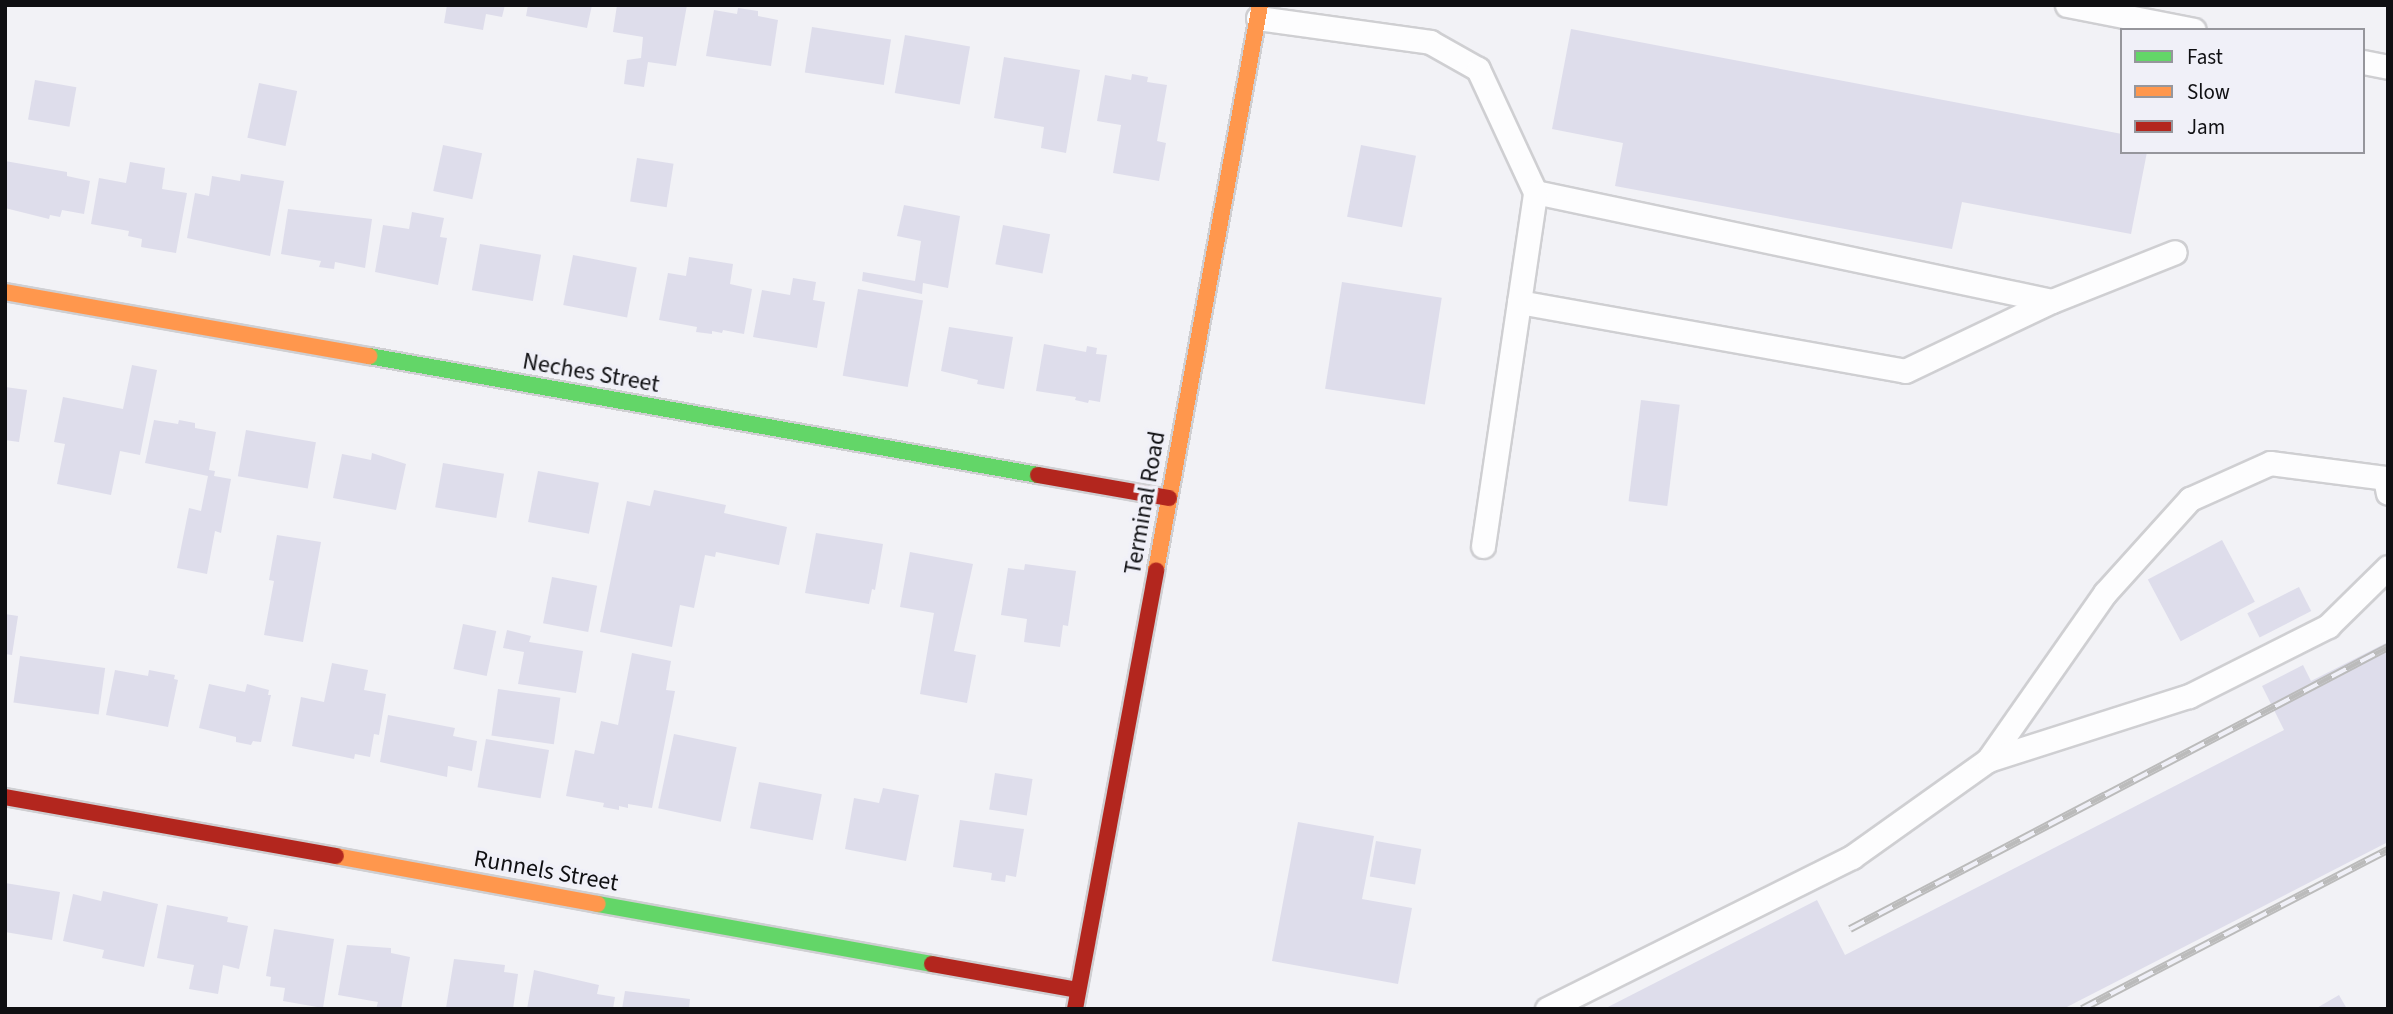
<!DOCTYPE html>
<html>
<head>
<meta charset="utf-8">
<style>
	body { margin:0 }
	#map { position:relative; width:2393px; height:1014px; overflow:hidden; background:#f2f2f6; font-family:"Source Sans 3",sans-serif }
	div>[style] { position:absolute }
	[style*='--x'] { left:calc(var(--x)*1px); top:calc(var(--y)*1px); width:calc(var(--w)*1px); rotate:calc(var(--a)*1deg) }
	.building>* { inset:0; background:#deddeb; transform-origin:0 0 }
	.roads { filter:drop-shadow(2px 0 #cfcfd2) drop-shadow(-2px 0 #cfcfd2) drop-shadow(0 2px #cfcfd2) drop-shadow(0 -2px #cfcfd2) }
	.lane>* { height:23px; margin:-11.5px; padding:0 11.5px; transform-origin:11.5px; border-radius:11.5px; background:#fdfdfe }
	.fast>* { height:16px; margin:-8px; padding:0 8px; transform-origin:8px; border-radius:8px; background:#63d668 }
	.slow>* { height:16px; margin:-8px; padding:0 8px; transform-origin:8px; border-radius:8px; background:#ff974d }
	.jam>* { height:16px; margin:-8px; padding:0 8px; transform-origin:8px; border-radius:8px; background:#b3261e }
	.rail>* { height:8px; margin-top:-4px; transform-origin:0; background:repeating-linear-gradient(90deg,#f0f0f8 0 16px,#bbb 0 32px); box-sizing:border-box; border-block:2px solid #bbb }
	span { translate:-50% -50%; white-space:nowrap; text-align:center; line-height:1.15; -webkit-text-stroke:7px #f0f0f8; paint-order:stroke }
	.street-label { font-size:24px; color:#0f0f12 }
	.frame { position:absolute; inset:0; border:7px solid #0f0f12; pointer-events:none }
	.legend { position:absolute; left:2120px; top:28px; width:245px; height:126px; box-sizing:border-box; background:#f0f0f8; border:2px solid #96969c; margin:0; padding:9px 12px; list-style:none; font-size:21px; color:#0f0f12 }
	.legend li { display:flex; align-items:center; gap:14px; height:35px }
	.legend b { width:35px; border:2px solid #96969c }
</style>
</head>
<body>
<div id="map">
	<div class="building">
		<div style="clip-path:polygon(447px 5px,505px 5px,502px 17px,486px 14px,483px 30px,444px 23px)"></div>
		<div style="clip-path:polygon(528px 5px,592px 5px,587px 28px,526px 16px)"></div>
		<div style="clip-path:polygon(617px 5px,687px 5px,676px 66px,648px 62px,644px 87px,624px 84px,627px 60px,641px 58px,643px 37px,613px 32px)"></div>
		<div style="clip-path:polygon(738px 8px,758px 11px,758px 16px,778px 20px,771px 66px,706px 56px,714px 10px,737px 14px)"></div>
		<div style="left:812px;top:27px;width:80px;height:46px;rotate:9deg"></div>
		<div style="clip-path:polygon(1571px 29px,2122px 134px,2122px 152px,2147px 152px,2131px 234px,1962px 202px,1952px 249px,1615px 186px,1623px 143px,1552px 129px)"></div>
		<div style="left:905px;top:35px;width:66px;height:59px;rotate:10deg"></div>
		<div style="clip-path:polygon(1004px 57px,1080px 70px,1066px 153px,1041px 148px,1044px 127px,994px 118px)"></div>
		<div style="clip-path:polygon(1132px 74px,1148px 77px,1147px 82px,1167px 85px,1157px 141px,1166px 143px,1159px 181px,1113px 173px,1121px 125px,1097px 121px,1105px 75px,1131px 80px)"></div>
		<div style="left:35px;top:80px;width:42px;height:40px;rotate:10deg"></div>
		<div style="left:259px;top:83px;width:39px;height:56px;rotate:12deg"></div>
		<div style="left:443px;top:145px;width:40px;height:47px;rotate:12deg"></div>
		<div style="left:1361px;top:145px;width:56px;height:73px;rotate:11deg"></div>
		<div style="left:637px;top:158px;width:37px;height:44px;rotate:9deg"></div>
		<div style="clip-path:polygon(5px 161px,67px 172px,67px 176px,90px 181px,84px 214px,62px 210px,60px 217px,50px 215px,49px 219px,5px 208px)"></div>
		<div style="clip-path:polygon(130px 162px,165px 168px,162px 189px,187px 193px,176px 253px,141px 247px,142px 239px,128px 236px,129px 231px,91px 224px,99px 178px,126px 183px)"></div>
		<div style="clip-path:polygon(241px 174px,284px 181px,270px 256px,187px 238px,195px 193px,209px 196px,212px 176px,240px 181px)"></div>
		<div style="clip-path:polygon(904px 205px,960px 216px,948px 288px,923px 283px,922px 294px,862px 281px,863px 272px,915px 281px,921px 241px,897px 236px)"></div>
		<div style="clip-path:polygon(288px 209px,372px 219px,365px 268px,335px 262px,334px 269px,319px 267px,321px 261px,281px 254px)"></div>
		<div style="clip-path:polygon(412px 212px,444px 218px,440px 237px,447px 238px,438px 285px,375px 272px,383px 225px,409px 229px)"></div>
		<div style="left:1003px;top:225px;width:48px;height:40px;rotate:11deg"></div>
		<div style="left:480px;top:244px;width:62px;height:47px;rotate:10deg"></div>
		<div style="left:573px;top:255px;width:65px;height:51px;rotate:11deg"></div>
		<div style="clip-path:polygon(689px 257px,733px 264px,730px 284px,752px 289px,744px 334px,723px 330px,722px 333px,712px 331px,712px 334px,696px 332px,697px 327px,659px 320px,668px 273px,686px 276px)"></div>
		<div style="clip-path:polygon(793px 278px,816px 282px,813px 300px,825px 302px,817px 348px,753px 337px,762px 290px,790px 295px)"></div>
		<div style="left:1342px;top:282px;width:101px;height:108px;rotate:9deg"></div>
		<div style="left:858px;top:289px;width:66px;height:88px;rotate:10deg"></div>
		<div style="clip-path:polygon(949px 327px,1013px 337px,1004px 389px,977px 384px,978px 380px,941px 371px)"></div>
		<div style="clip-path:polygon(1044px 344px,1086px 352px,1087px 346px,1097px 348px,1096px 354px,1107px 355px,1100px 402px,1089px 400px,1088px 403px,1075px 400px,1076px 397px,1036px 391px)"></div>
		<div style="clip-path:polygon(132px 365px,157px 370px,140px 455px,120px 451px,111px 495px,57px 484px,65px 444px,54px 442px,63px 397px,123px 409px)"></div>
		<div style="clip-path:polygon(5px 387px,27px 390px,19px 442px,5px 440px)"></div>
		<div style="left:1641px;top:400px;width:39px;height:102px;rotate:7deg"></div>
		<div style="clip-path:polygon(154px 420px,178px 424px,179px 420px,195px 423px,195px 428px,216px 432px,209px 470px,215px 471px,214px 476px,231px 479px,221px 533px,215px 531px,207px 574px,177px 568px,189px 508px,201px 511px,208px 476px,145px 463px)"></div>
		<div style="left:246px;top:430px;width:71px;height:47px;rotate:10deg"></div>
		<div style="clip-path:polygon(372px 453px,406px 464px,396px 510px,333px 498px,342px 454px,371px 460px)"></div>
		<div style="left:443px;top:463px;width:62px;height:45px;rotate:10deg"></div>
		<div style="left:538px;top:471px;width:62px;height:52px;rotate:11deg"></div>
		<div style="clip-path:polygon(654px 490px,726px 505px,724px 513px,787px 527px,779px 565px,716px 552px,715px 557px,705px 555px,694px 608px,680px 605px,672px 647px,600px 632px,627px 501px,650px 506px)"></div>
		<div style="clip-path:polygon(816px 533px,883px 544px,875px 590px,872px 589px,869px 604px,805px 593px)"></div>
		<div style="clip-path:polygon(277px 535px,321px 542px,303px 642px,264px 635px,274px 581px,269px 580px)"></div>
		<div style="left:2222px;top:540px;width:70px;height:84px;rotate:62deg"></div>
		<div style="clip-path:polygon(910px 552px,973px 564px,954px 651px,976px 655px,967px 703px,920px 694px,934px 613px,900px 607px)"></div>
		<div style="clip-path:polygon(1025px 564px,1076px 571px,1068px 626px,1063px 625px,1060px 647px,1024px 642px,1027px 619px,1001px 615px,1008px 568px,1024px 570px)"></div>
		<div style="left:552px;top:577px;width:46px;height:47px;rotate:11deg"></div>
		<div style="left:2299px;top:587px;width:27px;height:58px;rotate:63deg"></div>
		<div style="clip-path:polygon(5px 614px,18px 616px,12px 655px,5px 654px)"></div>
		<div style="left:463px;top:624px;width:34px;height:46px;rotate:12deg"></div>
		<div style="clip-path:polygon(507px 630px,531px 636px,529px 642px,583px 651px,576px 693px,518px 684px,524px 652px,503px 648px)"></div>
		<div style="clip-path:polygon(2388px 642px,2388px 842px,2063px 1009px,1604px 1009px,1817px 900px,1845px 955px,2284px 730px,2262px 686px,2303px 665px,2311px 681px)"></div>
		<div style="clip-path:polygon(632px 653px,671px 661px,666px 690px,675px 691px,652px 808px,628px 804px,628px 808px,619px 806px,619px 810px,603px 807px,604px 803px,566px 796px,575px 750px,594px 754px,601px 721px,618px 725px)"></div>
		<div style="left:20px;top:656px;width:86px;height:47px;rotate:8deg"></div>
		<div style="clip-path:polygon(332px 663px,368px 670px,364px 690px,386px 694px,379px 735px,374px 734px,370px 757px,355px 754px,354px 759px,292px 746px,301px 697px,324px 702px)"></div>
		<div style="clip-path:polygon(115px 670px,148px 676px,149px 670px,175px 675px,174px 679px,178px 680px,168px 727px,106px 715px)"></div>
		<div style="clip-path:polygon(209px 684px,245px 692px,247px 684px,269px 690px,268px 695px,271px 695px,261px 742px,253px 741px,251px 745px,236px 742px,236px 737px,199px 728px)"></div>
		<div style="left:498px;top:689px;width:63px;height:47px;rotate:8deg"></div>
		<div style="clip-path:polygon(388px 715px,455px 728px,453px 736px,477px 741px,472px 771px,448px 766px,447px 777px,380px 762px)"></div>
		<div style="left:674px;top:734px;width:64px;height:76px;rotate:12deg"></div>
		<div style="left:486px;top:739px;width:64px;height:49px;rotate:10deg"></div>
		<div style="left:995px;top:773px;width:38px;height:37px;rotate:9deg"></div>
		<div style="left:759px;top:782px;width:64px;height:47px;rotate:11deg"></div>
		<div style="clip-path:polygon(883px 788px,919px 795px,906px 861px,845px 849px,854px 798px,879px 803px)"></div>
		<div style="clip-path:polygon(960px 820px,1024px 829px,1016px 877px,1006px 875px,1005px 882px,991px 880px,992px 873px,953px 867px)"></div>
		<div style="clip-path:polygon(1298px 822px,1374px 836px,1362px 899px,1412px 908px,1398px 984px,1272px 961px)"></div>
		<div style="left:1376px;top:841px;width:46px;height:36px;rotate:10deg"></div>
		<div style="clip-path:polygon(5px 883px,60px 892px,52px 940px,5px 932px)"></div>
		<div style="clip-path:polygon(103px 891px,158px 904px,144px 967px,102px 958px,104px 950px,63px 941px,73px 894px,101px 901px)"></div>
		<div style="clip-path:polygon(167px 905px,228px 917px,227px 922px,248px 926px,239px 969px,223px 965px,218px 994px,189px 989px,194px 965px,157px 958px)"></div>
		<div style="clip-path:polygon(274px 929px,334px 939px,323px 1008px,283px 1001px,285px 988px,270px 986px,271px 977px,266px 976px)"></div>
		<div style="clip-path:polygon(347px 945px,391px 948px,391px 953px,410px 957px,401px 1009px,376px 1009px,378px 1002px,338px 995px)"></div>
		<div style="clip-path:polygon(454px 959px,505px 965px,504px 972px,518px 974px,513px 1009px,446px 1008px)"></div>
		<div style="clip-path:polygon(534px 970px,599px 985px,597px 994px,615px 997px,613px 1009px,527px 1009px)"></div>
		<div style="clip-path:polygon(625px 991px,690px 999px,689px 1009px,622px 1009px)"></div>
		<div style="clip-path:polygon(2339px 995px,2347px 1009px,2315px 1009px)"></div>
	</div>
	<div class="roads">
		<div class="lane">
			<div style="--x:2067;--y:5;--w:129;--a:11.1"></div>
			<div style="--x:1258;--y:18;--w:174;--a:7.9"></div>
			<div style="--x:1430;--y:42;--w:55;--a:29.4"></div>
			<div style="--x:1478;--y:69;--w:136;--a:65.1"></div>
			<div style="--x:1535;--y:192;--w:528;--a:11.91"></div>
			<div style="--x:2052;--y:301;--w:132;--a:-21.7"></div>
			<div style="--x:2363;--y:62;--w:25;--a:11"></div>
			<div style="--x:1519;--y:302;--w:392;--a:10.1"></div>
			<div style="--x:1905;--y:371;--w:163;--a:-25.5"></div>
			<div style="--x:1483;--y:546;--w:358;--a:-81.6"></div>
			<div style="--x:1988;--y:760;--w:204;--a:-55"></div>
			<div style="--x:2105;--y:593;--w:127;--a:-47.9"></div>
			<div style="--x:2190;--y:499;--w:88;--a:-24.2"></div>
			<div style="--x:2270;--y:463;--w:116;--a:7.4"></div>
			<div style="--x:2385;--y:478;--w:15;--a:79"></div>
			<div style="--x:1547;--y:1009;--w:341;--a:-26.5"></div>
			<div style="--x:1852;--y:857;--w:167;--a:-35.5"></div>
			<div style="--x:1988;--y:760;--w:211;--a:-17.7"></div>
			<div style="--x:2189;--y:696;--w:156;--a:-26.7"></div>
			<div style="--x:2328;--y:626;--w:84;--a:-44.5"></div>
		</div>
		<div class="fast">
			<div style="--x:369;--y:356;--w:680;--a:10.09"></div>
			<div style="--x:598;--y:904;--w:339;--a:10.2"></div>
		</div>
		<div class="slow">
			<div style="--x:5;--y:292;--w:370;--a:10"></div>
			<div style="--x:1156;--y:570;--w:574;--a:-79.57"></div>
			<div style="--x:336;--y:856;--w:266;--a:10.4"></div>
		</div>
		<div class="jam">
			<div style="--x:1038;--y:475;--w:133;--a:10"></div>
			<div style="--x:5;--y:797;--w:336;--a:10.1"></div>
			<div style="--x:932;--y:964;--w:148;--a:10.1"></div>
			<div style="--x:1075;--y:1009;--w:446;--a:-79.5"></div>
		</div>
	</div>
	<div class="rail">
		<div style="--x:1850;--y:929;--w:607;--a:-27.66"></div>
		<div style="--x:2082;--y:1009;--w:345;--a:-27.5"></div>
	</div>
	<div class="street-label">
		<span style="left:591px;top:373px;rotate:10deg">Neches Street</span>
		<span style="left:1145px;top:503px;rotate:-80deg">Terminal Road</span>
		<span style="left:546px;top:871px;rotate:10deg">Runnels Street</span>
	</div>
	<div class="frame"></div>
	<ul class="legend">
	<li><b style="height:9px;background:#63d668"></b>Fast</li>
	<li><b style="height:9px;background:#ff974d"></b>Slow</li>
	<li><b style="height:9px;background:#b3261e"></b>Jam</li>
	</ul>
</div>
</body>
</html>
